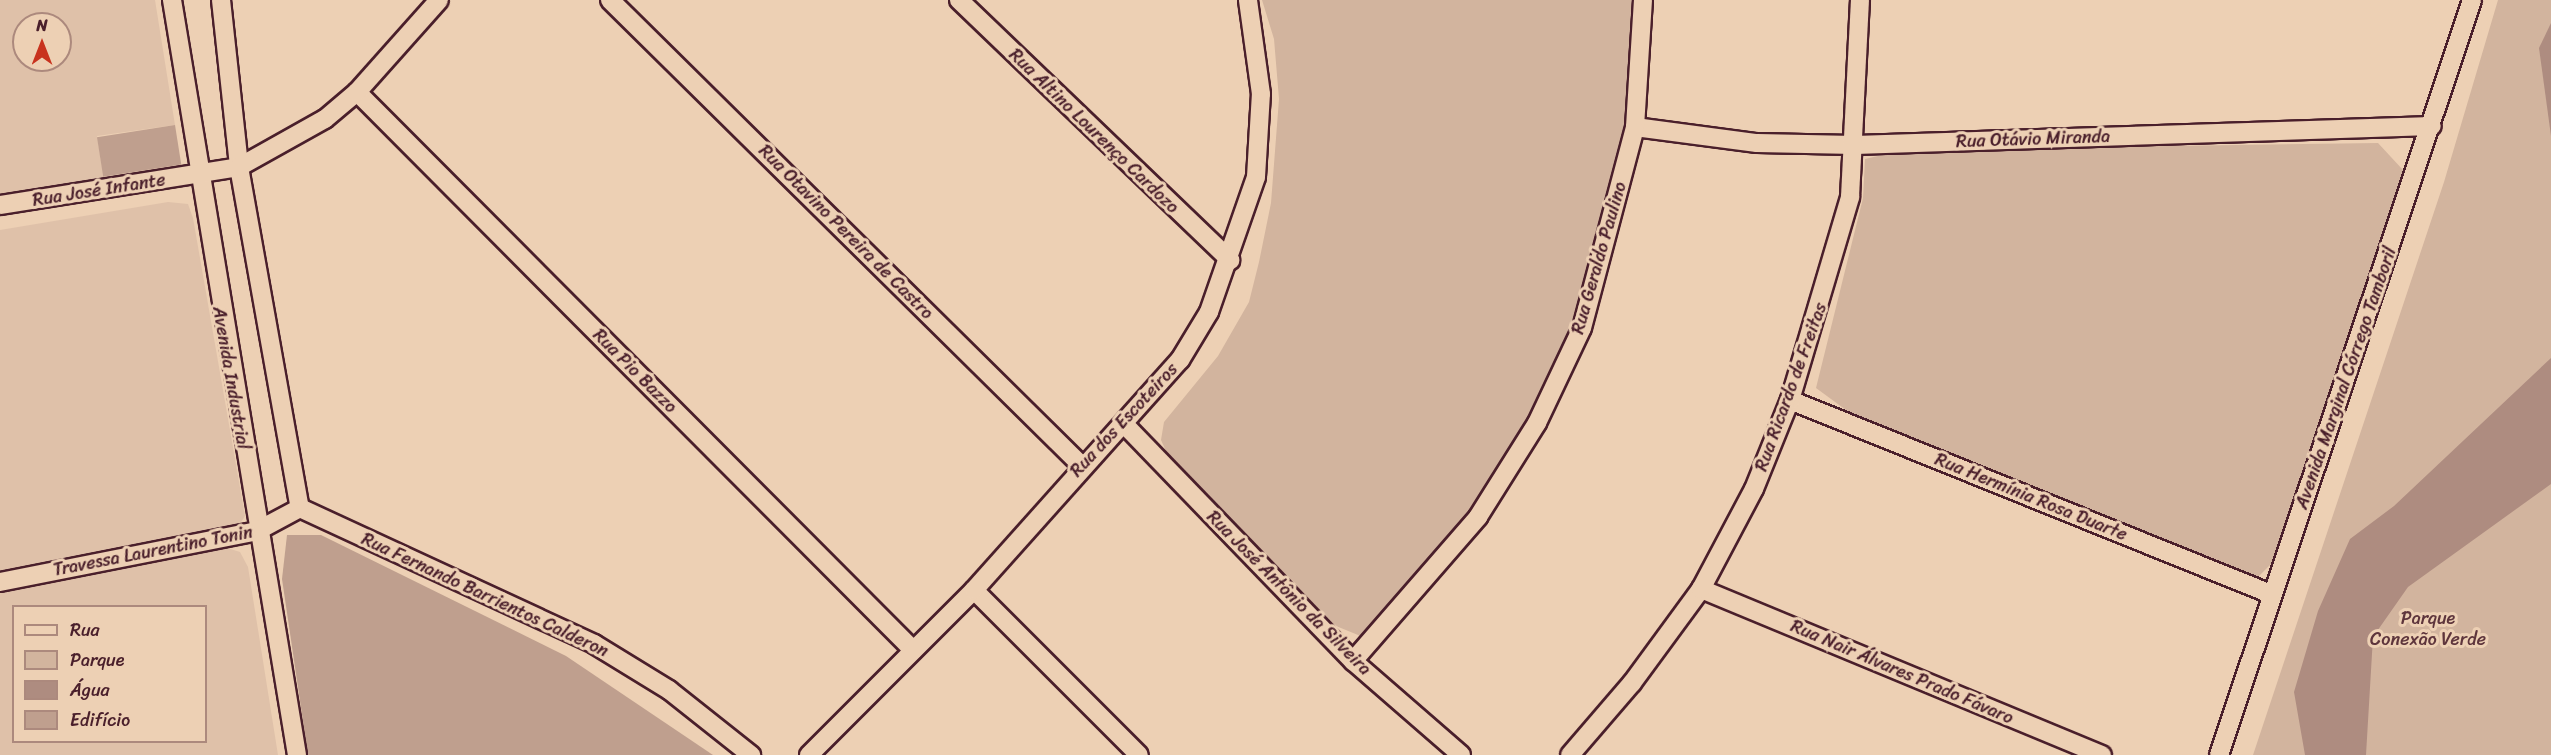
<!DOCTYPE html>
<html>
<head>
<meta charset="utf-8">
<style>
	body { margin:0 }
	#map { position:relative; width:2551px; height:755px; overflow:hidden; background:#edd0b4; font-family:Sriracha,sans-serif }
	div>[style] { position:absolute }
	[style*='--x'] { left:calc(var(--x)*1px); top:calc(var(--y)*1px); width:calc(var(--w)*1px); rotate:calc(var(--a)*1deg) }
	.built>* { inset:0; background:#dfc1a9 }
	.green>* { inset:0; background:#d2b49e }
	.water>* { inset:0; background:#ae8c80 }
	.building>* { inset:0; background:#bf9f8e; transform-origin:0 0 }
	.roads { filter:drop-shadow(2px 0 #4a1f2b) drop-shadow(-2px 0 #4a1f2b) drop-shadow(0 2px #4a1f2b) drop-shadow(0 -2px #4a1f2b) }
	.minor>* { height:18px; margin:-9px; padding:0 9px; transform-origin:9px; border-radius:9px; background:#edd0b4 }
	span { translate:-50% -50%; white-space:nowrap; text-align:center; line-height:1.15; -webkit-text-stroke:6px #edd0b4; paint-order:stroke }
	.street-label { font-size:18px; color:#4a1f2b }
	.park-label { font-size:18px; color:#5e353c }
	.legend { position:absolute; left:12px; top:605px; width:195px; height:138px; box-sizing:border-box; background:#edd0b4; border:2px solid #ac897d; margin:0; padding:8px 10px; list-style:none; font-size:18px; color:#4a1f2b }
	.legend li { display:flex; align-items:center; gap:12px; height:30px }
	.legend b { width:30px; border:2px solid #ac897d }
	.north { position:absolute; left:12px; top:12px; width:60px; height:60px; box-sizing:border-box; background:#edd0b4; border:2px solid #ac897d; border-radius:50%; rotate:0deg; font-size:16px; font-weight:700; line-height:24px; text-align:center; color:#4a1f2b }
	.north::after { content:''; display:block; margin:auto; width:21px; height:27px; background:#c8321e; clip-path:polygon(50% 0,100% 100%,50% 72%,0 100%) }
</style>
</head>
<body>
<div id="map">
	<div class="built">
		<div style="clip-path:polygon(evenodd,0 0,155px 0,175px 125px,97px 136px,105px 185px,0 199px,0 0,24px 24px,60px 24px,60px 60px,24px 60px,24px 24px)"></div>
		<div style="clip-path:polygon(168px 202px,188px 204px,193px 218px,245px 516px,238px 527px,0 573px,0 230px)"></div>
		<div style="clip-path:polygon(evenodd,221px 546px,240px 552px,248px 567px,278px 755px,0 755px,0 593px,221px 546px,14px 606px,206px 606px,206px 742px,14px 742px,14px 606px)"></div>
	</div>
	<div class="green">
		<div style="clip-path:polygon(1262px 0,1632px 0,1626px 128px,1578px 328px,1477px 516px,1363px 637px,1336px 626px,1170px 460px,1161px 440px,1164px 422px,1218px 356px,1249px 302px,1259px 262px,1271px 203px,1279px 99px,1274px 39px)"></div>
		<div style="clip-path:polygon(2498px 0,2551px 0,2551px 755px,2253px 755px,2444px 182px)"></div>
		<div style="clip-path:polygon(2378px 143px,2403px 170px,2402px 193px,2281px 554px,2254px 581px,1930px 451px,1846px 410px,1816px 388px,1863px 198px,1865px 159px,1904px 150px)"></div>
	</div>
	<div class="water">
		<div style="clip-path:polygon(2551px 23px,2551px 136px,2539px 48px)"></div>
		<div style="clip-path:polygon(2551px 358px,2551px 484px,2408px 587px,2373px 637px,2366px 755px,2305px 755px,2294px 692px,2318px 611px,2350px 539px,2394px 506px)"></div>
	</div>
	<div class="building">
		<div style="left:175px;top:125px;width:40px;height:79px;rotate:81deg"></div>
		<div style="clip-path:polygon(287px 535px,321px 535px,566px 656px,713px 755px,308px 755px,282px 579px)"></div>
	</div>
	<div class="roads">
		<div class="minor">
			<div style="--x:172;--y:0;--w:765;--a:80.6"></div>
			<div style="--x:221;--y:0;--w:168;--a:83.8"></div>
			<div style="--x:239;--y:167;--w:346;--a:79.9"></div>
			<div style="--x:610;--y:0;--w:662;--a:44.63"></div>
			<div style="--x:959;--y:0;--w:376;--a:43.8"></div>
			<div style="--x:357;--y:92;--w:788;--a:45.1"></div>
			<div style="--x:1635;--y:127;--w:123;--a:7.5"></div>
			<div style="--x:1757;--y:143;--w:98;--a:1.2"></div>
			<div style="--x:1855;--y:145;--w:577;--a:-1.89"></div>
			<div style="--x:0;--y:205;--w:242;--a:-9"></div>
			<div style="--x:239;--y:167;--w:98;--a:-29.2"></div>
			<div style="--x:325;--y:119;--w:42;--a:-40.2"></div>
			<div style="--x:357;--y:92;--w:123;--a:-48.3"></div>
			<div style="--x:1790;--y:400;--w:519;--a:21.97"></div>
			<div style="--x:1124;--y:424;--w:330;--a:46"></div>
			<div style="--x:1353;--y:661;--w:143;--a:41"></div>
			<div style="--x:300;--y:508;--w:324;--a:24.8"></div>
			<div style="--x:594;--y:644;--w:88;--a:31.5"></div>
			<div style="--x:669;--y:690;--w:105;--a:38.4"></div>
			<div style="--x:0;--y:582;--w:262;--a:-11.2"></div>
			<div style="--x:257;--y:531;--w:49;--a:-28.1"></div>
			<div style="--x:1701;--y:589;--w:434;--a:22.5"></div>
			<div style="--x:974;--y:590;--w:233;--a:45"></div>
			<div style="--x:1353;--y:661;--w:191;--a:-49"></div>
			<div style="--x:1478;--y:517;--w:111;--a:-57.9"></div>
			<div style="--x:1537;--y:423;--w:105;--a:-64.7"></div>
			<div style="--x:1582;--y:328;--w:208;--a:-75.2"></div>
			<div style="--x:1635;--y:127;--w:127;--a:-86.4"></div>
			<div style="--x:809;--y:755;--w:233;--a:-45"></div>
			<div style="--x:974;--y:590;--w:309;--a:-48.2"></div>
			<div style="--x:1180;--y:360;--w:56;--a:-58.9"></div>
			<div style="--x:1209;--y:312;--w:143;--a:-70.8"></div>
			<div style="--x:1256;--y:177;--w:83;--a:-86.6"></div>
			<div style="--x:1261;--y:94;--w:95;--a:-97.9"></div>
			<div style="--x:1570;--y:755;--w:95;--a:-49.3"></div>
			<div style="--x:1632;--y:683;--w:117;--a:-53.7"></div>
			<div style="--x:1701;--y:589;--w:113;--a:-62.1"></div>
			<div style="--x:1754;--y:489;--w:96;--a:-68"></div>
			<div style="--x:1790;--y:400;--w:212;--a:-73.5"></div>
			<div style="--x:1850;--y:197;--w:197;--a:-87.1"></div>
			<div style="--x:2219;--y:755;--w:796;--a:-71.47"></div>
		</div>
	</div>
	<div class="street-label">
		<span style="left:1094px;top:131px;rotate:44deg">Rua Altino Lourenço Cardozo</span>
		<span style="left:2033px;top:139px;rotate:-2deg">Rua Otávio Miranda</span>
		<span style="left:99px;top:190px;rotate:-9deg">Rua José Infante</span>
		<span style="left:846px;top:232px;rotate:45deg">Rua Otavino Pereira de Castro</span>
		<span style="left:1599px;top:258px;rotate:-74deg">Rua Geraldo Paulino</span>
		<span style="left:635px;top:371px;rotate:45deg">Rua Pio Bazzo</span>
		<span style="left:231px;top:378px;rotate:80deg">Avenida Industrial</span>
		<span style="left:2346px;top:378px;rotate:-71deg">Avenida Marginal Córrego Tamboril</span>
		<span style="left:1791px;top:387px;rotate:-70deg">Rua Ricardo de Freitas</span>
		<span style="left:1124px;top:420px;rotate:-47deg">Rua dos Escoteiros</span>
		<span style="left:2031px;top:497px;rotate:22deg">Rua Hermínia Rosa Duarte</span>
		<span style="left:153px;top:551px;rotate:-11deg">Travessa Laurentino Tonin</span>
		<span style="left:1289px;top:593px;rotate:45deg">Rua José Antônio da Silveira</span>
		<span style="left:485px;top:595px;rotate:25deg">Rua Fernando Barrientos Calderon</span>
		<span style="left:1902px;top:672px;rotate:23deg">Rua Nair Álvares Prado Fávaro</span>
	</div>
	<div class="park-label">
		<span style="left:2428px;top:629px">Parque<br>Conexão Verde</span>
	</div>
	<ul class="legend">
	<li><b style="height:8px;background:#edd0b4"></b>Rua</li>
	<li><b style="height:16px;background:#d2b49e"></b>Parque</li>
	<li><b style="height:16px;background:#ae8c80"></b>Água</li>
	<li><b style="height:16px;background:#bf9f8e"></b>Edifício</li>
	</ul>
	<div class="north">N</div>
</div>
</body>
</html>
